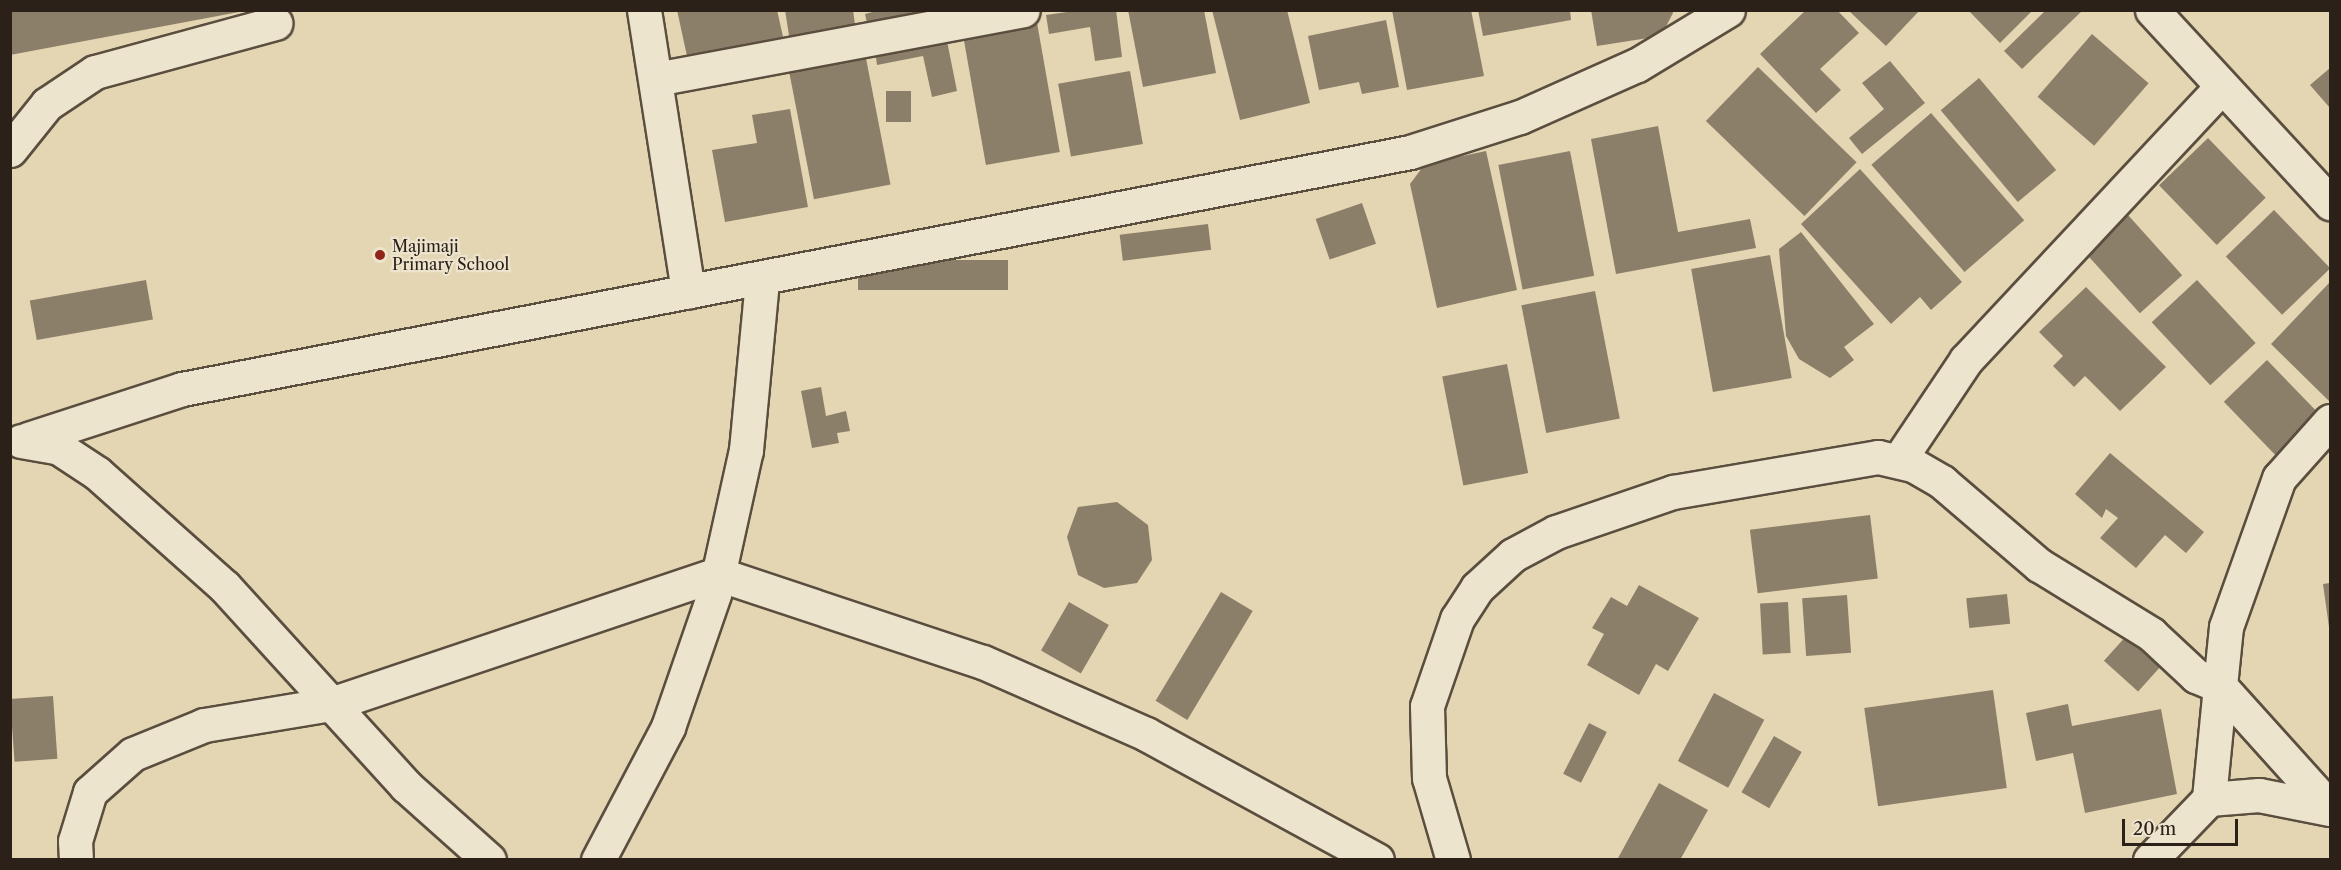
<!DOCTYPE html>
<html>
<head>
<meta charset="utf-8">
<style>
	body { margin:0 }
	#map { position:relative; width:2341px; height:870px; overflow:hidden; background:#e4d5b3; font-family:"Libre Caslon Text",serif }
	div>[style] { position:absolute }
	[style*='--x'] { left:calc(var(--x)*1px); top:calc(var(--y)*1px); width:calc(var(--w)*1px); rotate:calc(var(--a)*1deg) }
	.building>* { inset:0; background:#8c7f69; transform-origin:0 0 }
	.roads { filter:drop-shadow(2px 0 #5a4e3f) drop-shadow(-2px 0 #5a4e3f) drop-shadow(0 2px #5a4e3f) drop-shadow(0 -2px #5a4e3f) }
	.minor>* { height:33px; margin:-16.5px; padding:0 16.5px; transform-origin:16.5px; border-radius:16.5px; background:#ede4ce }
	.dots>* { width:16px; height:16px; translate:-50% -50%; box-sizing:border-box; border:3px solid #ede4ce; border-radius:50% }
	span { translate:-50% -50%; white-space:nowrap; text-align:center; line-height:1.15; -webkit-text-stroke:4.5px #ede4ce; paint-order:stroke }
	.poi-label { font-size:16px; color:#2c2118 }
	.left { translate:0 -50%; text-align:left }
	.frame { position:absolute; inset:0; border:12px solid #2c2118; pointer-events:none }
	.scale { position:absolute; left:2122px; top:819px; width:116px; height:27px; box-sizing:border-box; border:3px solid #2c2118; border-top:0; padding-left:8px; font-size:18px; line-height:21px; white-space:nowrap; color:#2c2118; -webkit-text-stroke:4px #ede4ce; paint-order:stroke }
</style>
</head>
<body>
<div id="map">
	<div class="building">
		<div style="clip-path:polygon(10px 10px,238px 10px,239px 12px,10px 55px)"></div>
		<div style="clip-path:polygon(677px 10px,777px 10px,786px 50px,690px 70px)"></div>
		<div style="clip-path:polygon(785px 10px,853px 10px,856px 32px,790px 42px)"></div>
		<div style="clip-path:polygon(880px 10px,943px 10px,869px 32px,865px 14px)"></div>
		<div style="clip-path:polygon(1081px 10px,1116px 10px,1122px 57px,1095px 61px,1090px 27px,1049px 34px,1046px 15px)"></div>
		<div style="clip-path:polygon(1128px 10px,1204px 10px,1216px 73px,1143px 87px)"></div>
		<div style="clip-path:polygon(1212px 10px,1287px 10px,1310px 103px,1240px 120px)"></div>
		<div style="clip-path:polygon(1392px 10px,1471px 10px,1484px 76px,1407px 90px)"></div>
		<div style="clip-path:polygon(1478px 10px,1570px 10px,1571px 20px,1483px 36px)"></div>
		<div style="clip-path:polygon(1591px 10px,1672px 10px,1673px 13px,1661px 36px,1597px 46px)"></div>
		<div style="clip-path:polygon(1806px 10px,1837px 10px,1859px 33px,1820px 69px,1841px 90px,1816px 113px,1760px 54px)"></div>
		<div style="clip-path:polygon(1848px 10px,1920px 10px,1886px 46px)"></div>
		<div style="clip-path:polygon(1968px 10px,2033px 10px,2000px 43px)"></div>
		<div style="clip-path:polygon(2046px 10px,2083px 10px,2022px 69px,2004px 51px)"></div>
		<div style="left:1036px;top:17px;width:137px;height:75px;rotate:80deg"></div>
		<div style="clip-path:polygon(1386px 20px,1399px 87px,1362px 94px,1359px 82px,1319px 90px,1308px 36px)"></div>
		<div style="left:2092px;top:34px;width:75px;height:83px;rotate:41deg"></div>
		<div style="clip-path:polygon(946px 36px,957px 91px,932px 97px,923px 56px,877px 65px,875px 50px)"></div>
		<div style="left:864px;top:48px;width:139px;height:78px;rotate:79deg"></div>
		<div style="clip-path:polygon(1890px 61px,1925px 103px,1862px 154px,1849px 138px,1884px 109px,1862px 83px)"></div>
		<div style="left:1758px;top:67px;width:137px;height:75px;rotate:44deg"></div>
		<div style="clip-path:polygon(2330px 68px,2330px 108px,2310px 85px)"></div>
		<div style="left:1130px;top:71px;width:74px;height:73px;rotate:80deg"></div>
		<div style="left:1979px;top:78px;width:120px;height:50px;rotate:50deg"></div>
		<div style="left:886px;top:91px;width:25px;height:31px"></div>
		<div style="clip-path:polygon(790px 109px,808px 207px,725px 222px,712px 150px,757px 143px,752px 115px)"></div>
		<div style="left:1931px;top:113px;width:142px;height:79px;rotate:49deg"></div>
		<div style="clip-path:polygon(1658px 126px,1678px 232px,1750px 219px,1756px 248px,1616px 274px,1591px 139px)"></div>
		<div style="left:2208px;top:138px;width:83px;height:68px;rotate:46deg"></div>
		<div style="clip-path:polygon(1486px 151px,1517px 290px,1437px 308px,1410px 184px,1425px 164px)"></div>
		<div style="left:1570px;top:151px;width:127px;height:73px;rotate:79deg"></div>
		<div style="clip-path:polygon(1860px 169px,1962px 282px,1931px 310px,1920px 297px,1891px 324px,1801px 224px)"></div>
		<div style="left:1362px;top:203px;width:43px;height:49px;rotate:71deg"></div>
		<div style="left:2274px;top:210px;width:81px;height:67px;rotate:46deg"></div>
		<div style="left:2128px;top:215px;width:81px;height:57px;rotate:48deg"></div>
		<div style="left:1208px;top:224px;width:26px;height:89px;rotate:83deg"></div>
		<div style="clip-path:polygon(1801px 232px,1874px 324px,1844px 347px,1854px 360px,1830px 378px,1799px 359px,1786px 336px,1779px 249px)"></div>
		<div style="left:1770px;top:255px;width:125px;height:80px;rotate:80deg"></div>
		<div style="left:1008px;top:260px;width:30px;height:150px;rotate:90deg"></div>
		<div style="left:146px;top:280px;width:40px;height:118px;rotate:80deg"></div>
		<div style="left:2197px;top:280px;width:86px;height:62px;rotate:47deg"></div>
		<div style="clip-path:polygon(2330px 282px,2330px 399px,2329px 401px,2271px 344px)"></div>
		<div style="clip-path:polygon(2086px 287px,2166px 367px,2120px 411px,2085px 376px,2074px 387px,2053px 366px,2063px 356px,2039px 332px)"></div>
		<div style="left:1595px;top:291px;width:130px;height:75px;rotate:79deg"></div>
		<div style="left:2267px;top:360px;width:79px;height:60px;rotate:46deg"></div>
		<div style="left:1507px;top:364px;width:111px;height:66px;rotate:79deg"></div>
		<div style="clip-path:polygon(821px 387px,826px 416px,846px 411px,850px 431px,837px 433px,839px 443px,812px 448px,801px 391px)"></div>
		<div style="clip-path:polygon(2110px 453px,2204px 532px,2186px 553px,2165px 535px,2136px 568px,2100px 538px,2118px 518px,2106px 509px,2102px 518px,2075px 494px)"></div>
		<div style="clip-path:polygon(1117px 502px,1148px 525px,1152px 560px,1137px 583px,1104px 588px,1078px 575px,1067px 537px,1078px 507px)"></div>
		<div style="left:1870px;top:515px;width:64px;height:121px;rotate:83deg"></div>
		<div style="clip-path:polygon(2330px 583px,2330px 627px,2329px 627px,2323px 584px)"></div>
		<div style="clip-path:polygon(1639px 585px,1699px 618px,1668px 671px,1656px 664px,1639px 695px,1587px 665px,1604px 634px,1592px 628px,1611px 597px,1627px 606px)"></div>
		<div style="left:1221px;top:592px;width:37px;height:127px;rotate:31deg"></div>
		<div style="left:2007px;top:594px;width:30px;height:41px;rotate:84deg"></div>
		<div style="left:1847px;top:595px;width:58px;height:45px;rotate:86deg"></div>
		<div style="left:1069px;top:602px;width:46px;height:56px;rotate:30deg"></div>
		<div style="left:1788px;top:602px;width:51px;height:28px;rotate:87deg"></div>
		<div style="left:2128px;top:634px;width:46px;height:36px;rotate:42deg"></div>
		<div style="left:1993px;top:690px;width:99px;height:130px;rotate:82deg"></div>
		<div style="left:1714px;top:693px;width:57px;height:77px;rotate:28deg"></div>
		<div style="left:53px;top:696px;width:63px;height:43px;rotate:86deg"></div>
		<div style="clip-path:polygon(2068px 704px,2072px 726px,2161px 709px,2177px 794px,2085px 813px,2073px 753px,2036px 761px,2026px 713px)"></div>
		<div style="left:1589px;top:723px;width:20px;height:57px;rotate:27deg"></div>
		<div style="left:1774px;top:736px;width:32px;height:65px;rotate:30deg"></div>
		<div style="clip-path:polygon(1659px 783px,1708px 810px,1680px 860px,1617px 860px)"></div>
	</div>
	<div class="roads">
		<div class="minor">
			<div style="--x:644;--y:10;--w:285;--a:81.1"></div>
			<div style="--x:2152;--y:10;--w:263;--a:47.3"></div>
			<div style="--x:656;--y:79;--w:373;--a:-10.6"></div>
			<div style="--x:10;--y:150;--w:59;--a:-51.2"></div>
			<div style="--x:47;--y:104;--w:58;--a:-33.7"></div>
			<div style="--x:95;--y:72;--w:187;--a:-15.2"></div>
			<div style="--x:2330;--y:421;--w:76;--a:131.8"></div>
			<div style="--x:2279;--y:478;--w:158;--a:109.6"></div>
			<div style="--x:2226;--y:627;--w:59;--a:95.8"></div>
			<div style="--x:2220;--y:686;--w:164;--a:48"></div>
			<div style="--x:28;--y:439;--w:162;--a:-18"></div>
			<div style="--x:182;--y:389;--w:1251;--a:-10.92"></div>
			<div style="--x:1410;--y:152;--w:115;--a:-17.7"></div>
			<div style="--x:1520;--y:117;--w:128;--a:-24"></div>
			<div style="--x:1637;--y:65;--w:106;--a:-31.1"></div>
			<div style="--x:21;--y:441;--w:39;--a:10"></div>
			<div style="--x:59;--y:448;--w:45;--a:33.3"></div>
			<div style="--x:97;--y:473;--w:171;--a:41.7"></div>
			<div style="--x:225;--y:587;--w:269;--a:47.7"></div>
			<div style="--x:406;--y:786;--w:111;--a:41.7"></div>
			<div style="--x:1899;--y:460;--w:120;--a:-56.2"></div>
			<div style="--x:1966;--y:360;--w:371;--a:-46.9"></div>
			<div style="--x:2209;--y:799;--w:50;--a:-4.6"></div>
			<div style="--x:2259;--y:795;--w:72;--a:11.2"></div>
			<div style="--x:76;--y:860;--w:19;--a:-93"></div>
			<div style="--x:75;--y:841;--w:51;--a:-73"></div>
			<div style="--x:90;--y:792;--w:57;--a:-41.5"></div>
			<div style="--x:133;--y:754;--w:77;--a:-22.2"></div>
			<div style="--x:204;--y:725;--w:129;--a:-9.4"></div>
			<div style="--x:331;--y:704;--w:408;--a:-18.6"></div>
			<div style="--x:718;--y:574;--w:279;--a:18.4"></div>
			<div style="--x:983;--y:662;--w:178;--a:23.8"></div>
			<div style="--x:1146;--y:734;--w:263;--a:28.6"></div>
			<div style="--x:598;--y:860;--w:150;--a:-62.2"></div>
			<div style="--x:668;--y:727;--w:141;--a:-70.9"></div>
			<div style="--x:714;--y:594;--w:148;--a:-77.5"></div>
			<div style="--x:746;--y:450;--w:171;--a:-84.6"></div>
			<div style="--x:1453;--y:860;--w:85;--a:-106.3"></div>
			<div style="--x:1429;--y:778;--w:72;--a:-91.6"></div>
			<div style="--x:1427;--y:706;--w:92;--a:-71"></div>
			<div style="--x:1457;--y:619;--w:37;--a:-57"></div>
			<div style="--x:1477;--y:588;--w:49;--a:-42.5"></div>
			<div style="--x:1513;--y:555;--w:49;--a:-28.1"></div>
			<div style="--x:1556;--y:532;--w:124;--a:-18.9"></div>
			<div style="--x:1673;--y:492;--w:208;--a:-9.7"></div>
			<div style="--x:1878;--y:457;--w:36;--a:13"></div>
			<div style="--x:1913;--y:465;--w:34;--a:30"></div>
			<div style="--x:1942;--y:482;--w:128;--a:40.6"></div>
			<div style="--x:2039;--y:565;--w:132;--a:31.6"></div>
			<div style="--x:2151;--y:634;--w:62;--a:43"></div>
			<div style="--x:2196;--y:676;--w:26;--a:23"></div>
			<div style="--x:2220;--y:686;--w:114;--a:95.6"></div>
			<div style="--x:2209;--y:799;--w:85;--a:134"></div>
		</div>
	</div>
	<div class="dots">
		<div style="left:380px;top:255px;background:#8f2418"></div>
	</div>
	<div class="poi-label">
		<span class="left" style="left:392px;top:255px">Majimaji<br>Primary School</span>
	</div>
	<div class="frame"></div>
	<div class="scale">20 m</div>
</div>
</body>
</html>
